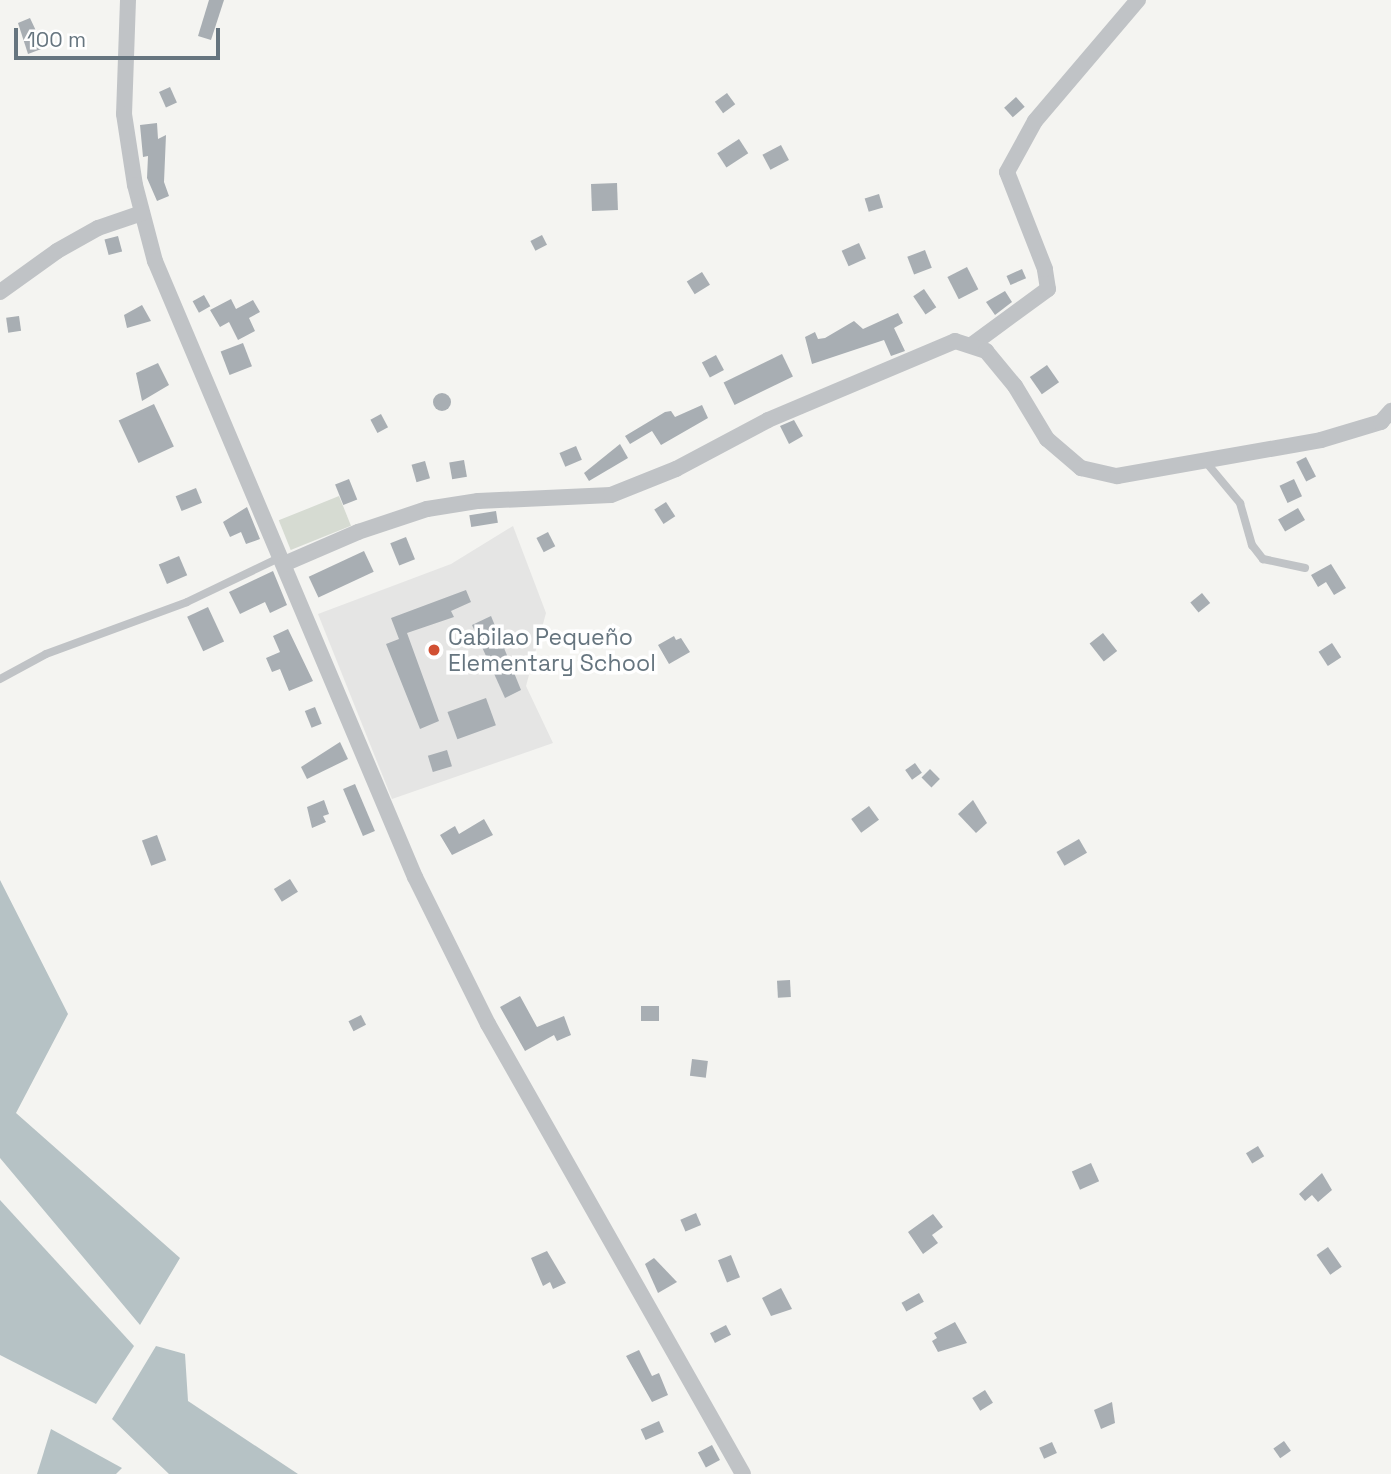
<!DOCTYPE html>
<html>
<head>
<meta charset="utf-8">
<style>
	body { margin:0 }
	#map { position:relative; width:1391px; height:1474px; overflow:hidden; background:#f4f4f1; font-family:"Space Grotesk",sans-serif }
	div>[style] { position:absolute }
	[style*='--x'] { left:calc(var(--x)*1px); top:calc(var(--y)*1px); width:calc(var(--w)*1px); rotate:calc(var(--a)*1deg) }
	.built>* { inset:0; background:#e5e5e4 }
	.green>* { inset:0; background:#d6dbd2; transform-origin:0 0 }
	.water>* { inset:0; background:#b6c2c5 }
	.building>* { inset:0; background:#a8aeb3; transform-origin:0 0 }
	.round { border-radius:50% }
	.lane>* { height:8px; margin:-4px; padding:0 4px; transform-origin:4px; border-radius:4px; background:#c0c3c6 }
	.street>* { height:16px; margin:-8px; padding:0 8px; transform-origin:8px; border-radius:8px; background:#c0c3c6 }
	.dots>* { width:19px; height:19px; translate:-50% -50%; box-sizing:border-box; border:4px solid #fff; border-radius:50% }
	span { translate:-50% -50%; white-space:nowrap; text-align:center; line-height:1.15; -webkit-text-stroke:7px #fff; paint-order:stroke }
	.poi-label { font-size:23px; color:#66757f }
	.left { translate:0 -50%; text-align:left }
	.scale { position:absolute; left:14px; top:28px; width:206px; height:32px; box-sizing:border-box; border:4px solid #66757f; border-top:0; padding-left:9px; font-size:21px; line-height:24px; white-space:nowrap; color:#66757f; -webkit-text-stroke:5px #fff; paint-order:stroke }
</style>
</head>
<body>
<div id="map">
	<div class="built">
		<div style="clip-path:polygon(513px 526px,546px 613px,526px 686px,553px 743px,392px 799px,318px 614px,451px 564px)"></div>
	</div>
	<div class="green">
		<div style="left:339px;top:496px;width:32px;height:65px;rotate:68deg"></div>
	</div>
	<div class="water">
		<div style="clip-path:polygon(0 880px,68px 1014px,16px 1113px,180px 1258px,140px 1325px,0 1158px)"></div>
		<div style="clip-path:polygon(0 1200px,134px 1346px,96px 1404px,0 1355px)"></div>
		<div style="clip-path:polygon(156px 1346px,185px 1354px,188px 1401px,298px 1474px,169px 1474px,112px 1419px)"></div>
		<div style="clip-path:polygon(51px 1429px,122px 1468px,116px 1474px,37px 1474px)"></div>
	</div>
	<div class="building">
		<div style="clip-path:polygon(209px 0,224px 0,211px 40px,198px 36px)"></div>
		<div style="clip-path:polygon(30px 18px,44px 48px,28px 54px,18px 23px)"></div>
		<div style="left:170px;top:87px;width:17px;height:12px;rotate:66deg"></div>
		<div style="left:727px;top:93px;width:14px;height:15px;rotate:54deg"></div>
		<div style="left:1016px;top:97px;width:13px;height:16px;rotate:48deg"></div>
		<div style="clip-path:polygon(157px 123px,158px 139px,166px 135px,164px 182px,169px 196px,157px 201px,147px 178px,148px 156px,143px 157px,140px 125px)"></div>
		<div style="left:739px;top:139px;width:17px;height:26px;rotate:57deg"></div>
		<div style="left:781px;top:145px;width:17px;height:21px;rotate:62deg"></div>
		<div style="left:617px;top:183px;width:27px;height:26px;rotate:88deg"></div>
		<div style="left:879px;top:194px;width:14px;height:15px;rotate:73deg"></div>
		<div style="left:542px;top:235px;width:11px;height:13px;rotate:63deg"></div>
		<div style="left:118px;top:236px;width:16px;height:14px;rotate:75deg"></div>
		<div style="left:859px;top:243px;width:17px;height:19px;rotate:66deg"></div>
		<div style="left:925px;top:250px;width:19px;height:19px;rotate:69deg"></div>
		<div style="left:967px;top:267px;width:25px;height:22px;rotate:63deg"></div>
		<div style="left:1022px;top:269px;width:10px;height:17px;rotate:66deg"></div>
		<div style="left:702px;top:272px;width:15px;height:18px;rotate:58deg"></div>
		<div style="left:924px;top:289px;width:22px;height:13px;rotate:56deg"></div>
		<div style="clip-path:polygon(1005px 291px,1012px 302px,995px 315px,986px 302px)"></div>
		<div style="left:204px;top:295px;width:13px;height:13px;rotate:61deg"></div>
		<div style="clip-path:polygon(231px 299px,236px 309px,253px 300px,260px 312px,249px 318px,255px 331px,238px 340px,229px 322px,220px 327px,210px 310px)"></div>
		<div style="clip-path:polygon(142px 305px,151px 321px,127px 328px,124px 315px)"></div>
		<div style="clip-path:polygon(898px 313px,903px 323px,894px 328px,905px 351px,891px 356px,884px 340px,812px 364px,805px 337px,815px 332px,818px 339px,825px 338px,854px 321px,863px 329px)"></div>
		<div style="left:19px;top:316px;width:15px;height:13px;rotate:82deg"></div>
		<div style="left:243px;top:343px;width:25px;height:24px;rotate:69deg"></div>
		<div style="left:782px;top:354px;width:25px;height:65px;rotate:64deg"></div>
		<div style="left:716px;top:355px;width:17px;height:16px;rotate:62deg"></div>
		<div style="clip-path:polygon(158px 363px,169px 385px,142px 401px,136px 373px)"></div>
		<div style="left:1047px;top:365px;width:21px;height:21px;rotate:55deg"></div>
		<div class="round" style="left:433px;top:393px;width:18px;height:18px"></div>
		<div style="left:154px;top:404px;width:47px;height:39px;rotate:65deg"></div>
		<div style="clip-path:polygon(702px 405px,708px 418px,661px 445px,652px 431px,630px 444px,625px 436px,665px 412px,671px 411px,675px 417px)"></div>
		<div style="left:381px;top:414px;width:15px;height:12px;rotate:62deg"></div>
		<div style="clip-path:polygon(794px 420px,803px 436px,789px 444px,780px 426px)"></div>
		<div style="clip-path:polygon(620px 444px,628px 458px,589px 481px,584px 473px)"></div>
		<div style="left:576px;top:446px;width:15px;height:18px;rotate:67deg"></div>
		<div style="left:1306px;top:457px;width:22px;height:11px;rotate:63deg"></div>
		<div style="left:464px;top:460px;width:17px;height:15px;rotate:80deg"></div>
		<div style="left:425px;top:461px;width:18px;height:14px;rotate:74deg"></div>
		<div style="left:349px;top:479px;width:22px;height:15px;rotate:68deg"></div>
		<div style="left:1294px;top:479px;width:19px;height:16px;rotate:65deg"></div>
		<div style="left:196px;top:488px;width:16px;height:22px;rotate:68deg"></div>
		<div style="left:666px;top:502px;width:17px;height:14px;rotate:57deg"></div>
		<div style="clip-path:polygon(247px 507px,260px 539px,246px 544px,241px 532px,230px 537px,223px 522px)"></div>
		<div style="left:1298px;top:508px;width:14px;height:23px;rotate:60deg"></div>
		<div style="left:496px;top:511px;width:12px;height:27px;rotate:81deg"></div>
		<div style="left:548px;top:532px;width:16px;height:13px;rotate:63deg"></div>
		<div style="left:406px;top:537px;width:24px;height:17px;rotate:68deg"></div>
		<div style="left:364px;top:551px;width:23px;height:61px;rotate:65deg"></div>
		<div style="left:179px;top:556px;width:21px;height:22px;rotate:67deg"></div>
		<div style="clip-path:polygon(1331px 564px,1346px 588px,1334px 595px,1326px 582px,1318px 587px,1311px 575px)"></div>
		<div style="clip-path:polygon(273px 571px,287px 605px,270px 613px,265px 602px,240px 614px,229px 592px)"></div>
		<div style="clip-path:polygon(466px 590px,471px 602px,451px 611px,454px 617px,407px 633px,439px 721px,420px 729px,386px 644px,399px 639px,391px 618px)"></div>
		<div style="left:1202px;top:593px;width:13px;height:15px;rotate:51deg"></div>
		<div style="left:208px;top:607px;width:38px;height:23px;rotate:65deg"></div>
		<div style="clip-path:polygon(491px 616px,521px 690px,505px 698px,472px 625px)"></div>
		<div style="clip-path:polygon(288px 629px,313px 681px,289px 691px,280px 669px,272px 672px,266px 658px,280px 652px,273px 636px)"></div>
		<div style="left:1103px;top:633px;width:23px;height:17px;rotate:52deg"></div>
		<div style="clip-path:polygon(674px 636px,676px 640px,681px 638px,690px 652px,669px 664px,658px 645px)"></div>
		<div style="left:1332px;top:643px;width:17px;height:16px;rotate:57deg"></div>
		<div style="left:486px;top:698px;width:29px;height:41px;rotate:70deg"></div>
		<div style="left:315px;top:707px;width:18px;height:11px;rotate:68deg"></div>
		<div style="clip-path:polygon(340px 742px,348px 759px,307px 779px,301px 767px)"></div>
		<div style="left:447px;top:750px;width:17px;height:20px;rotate:73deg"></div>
		<div style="left:915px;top:763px;width:12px;height:12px;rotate:55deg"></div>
		<div style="left:930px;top:769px;width:14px;height:12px;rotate:45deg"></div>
		<div style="left:355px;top:784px;width:51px;height:13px;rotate:67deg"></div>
		<div style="clip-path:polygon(324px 800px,329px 814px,323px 816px,326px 822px,312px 828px,307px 807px)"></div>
		<div style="clip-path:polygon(973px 800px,987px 823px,976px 833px,958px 814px)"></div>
		<div style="left:869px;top:806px;width:17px;height:22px;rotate:54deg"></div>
		<div style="clip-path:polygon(484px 819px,493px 835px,452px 855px,440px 835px,455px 826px,459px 834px)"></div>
		<div style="left:157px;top:835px;width:27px;height:16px;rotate:70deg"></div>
		<div style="left:1079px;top:839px;width:16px;height:26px;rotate:60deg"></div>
		<div style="left:290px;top:879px;width:15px;height:19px;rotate:58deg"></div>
		<div style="left:790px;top:980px;width:17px;height:13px;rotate:87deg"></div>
		<div style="clip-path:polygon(520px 996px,537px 1027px,564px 1016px,571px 1035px,557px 1041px,554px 1035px,525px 1051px,500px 1007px)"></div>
		<div style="left:659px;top:1006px;width:15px;height:18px;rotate:90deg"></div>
		<div style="left:361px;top:1015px;width:11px;height:14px;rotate:63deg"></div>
		<div style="left:692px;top:1059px;width:16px;height:17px;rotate:7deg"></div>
		<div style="left:1258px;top:1146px;width:12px;height:14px;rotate:59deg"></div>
		<div style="left:1091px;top:1163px;width:20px;height:21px;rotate:66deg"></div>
		<div style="clip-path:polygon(1322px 1173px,1332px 1190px,1318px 1202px,1312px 1195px,1305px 1201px,1299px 1194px)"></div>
		<div style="left:696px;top:1213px;width:13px;height:17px;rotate:67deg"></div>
		<div style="clip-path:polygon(933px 1214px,943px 1227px,932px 1235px,938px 1243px,923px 1254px,908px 1232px)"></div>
		<div style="left:1328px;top:1247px;width:24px;height:14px;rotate:55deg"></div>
		<div style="clip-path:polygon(547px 1251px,566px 1283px,553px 1289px,550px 1282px,543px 1286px,531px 1258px)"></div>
		<div style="left:731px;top:1255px;width:24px;height:14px;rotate:68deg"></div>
		<div style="clip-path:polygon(654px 1258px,677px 1282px,658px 1293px,645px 1264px)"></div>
		<div style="clip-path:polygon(781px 1288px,792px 1309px,771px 1316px,762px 1298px)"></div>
		<div style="left:919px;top:1293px;width:10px;height:20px;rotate:61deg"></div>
		<div style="clip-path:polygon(955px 1322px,967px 1343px,938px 1352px,932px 1341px,937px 1338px,934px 1333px)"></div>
		<div style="left:726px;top:1325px;width:11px;height:18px;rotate:63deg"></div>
		<div style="clip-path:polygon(639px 1350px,652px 1376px,659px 1373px,668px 1395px,652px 1402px,626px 1356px)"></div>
		<div style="left:985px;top:1390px;width:15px;height:15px;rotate:58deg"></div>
		<div style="clip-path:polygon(1112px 1402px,1115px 1423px,1101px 1429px,1094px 1410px)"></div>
		<div style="left:659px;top:1421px;width:12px;height:20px;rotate:66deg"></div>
		<div style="left:1284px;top:1441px;width:12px;height:13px;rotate:55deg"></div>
		<div style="left:1052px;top:1442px;width:12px;height:14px;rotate:66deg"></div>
		<div style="left:712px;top:1445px;width:17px;height:16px;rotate:62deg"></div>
	</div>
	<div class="lane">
		<div style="--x:1205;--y:461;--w:55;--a:50.2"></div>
		<div style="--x:1240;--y:503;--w:44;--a:74.1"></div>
		<div style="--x:1252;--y:545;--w:18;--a:52"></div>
		<div style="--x:1263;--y:559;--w:43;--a:12.1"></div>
		<div style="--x:0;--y:679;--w:52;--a:-28.5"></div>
		<div style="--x:46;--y:654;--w:150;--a:-20.2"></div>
		<div style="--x:187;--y:602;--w:104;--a:-25.6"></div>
	</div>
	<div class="street">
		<div style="--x:128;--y:0;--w:114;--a:92"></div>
		<div style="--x:124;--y:114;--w:72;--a:81.2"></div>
		<div style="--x:135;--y:185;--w:79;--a:75.3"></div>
		<div style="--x:155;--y:261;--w:669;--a:67.12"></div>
		<div style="--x:415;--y:877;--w:164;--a:63.6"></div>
		<div style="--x:488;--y:1024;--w:517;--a:60.46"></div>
		<div style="--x:0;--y:292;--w:70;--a:-35.7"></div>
		<div style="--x:57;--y:251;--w:47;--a:-29.3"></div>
		<div style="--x:98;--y:228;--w:46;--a:-18.8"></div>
		<div style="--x:973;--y:344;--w:93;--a:-36.3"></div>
		<div style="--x:1048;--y:289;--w:20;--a:-99"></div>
		<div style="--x:1045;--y:269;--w:104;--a:-111.4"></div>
		<div style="--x:1007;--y:172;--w:58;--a:-61.2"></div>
		<div style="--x:1035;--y:121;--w:159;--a:-49.6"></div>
		<div style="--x:284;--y:564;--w:81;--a:-23.4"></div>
		<div style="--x:358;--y:532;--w:73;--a:-18.4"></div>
		<div style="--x:427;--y:509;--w:52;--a:-8.9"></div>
		<div style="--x:478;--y:501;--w:133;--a:-2.6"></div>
		<div style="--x:611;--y:495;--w:70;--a:-21.8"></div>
		<div style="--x:676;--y:469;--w:104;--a:-28"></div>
		<div style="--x:768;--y:420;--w:203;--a:-22.9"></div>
		<div style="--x:955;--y:341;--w:33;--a:18"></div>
		<div style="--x:986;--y:351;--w:45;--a:50.4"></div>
		<div style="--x:1015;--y:386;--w:62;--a:58.9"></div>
		<div style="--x:1047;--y:439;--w:45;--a:40.5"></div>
		<div style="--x:1081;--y:468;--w:37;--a:13"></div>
		<div style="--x:1117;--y:476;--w:207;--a:-10"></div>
		<div style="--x:1321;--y:440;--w:63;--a:-16.7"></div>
		<div style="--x:1381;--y:422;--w:15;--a:-48"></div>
	</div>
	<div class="dots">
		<div style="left:434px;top:650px;background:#d15033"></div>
	</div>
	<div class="poi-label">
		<span class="left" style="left:448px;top:650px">Cabilao Pequeño<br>Elementary School</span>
	</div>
	<div class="scale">100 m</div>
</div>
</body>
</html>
